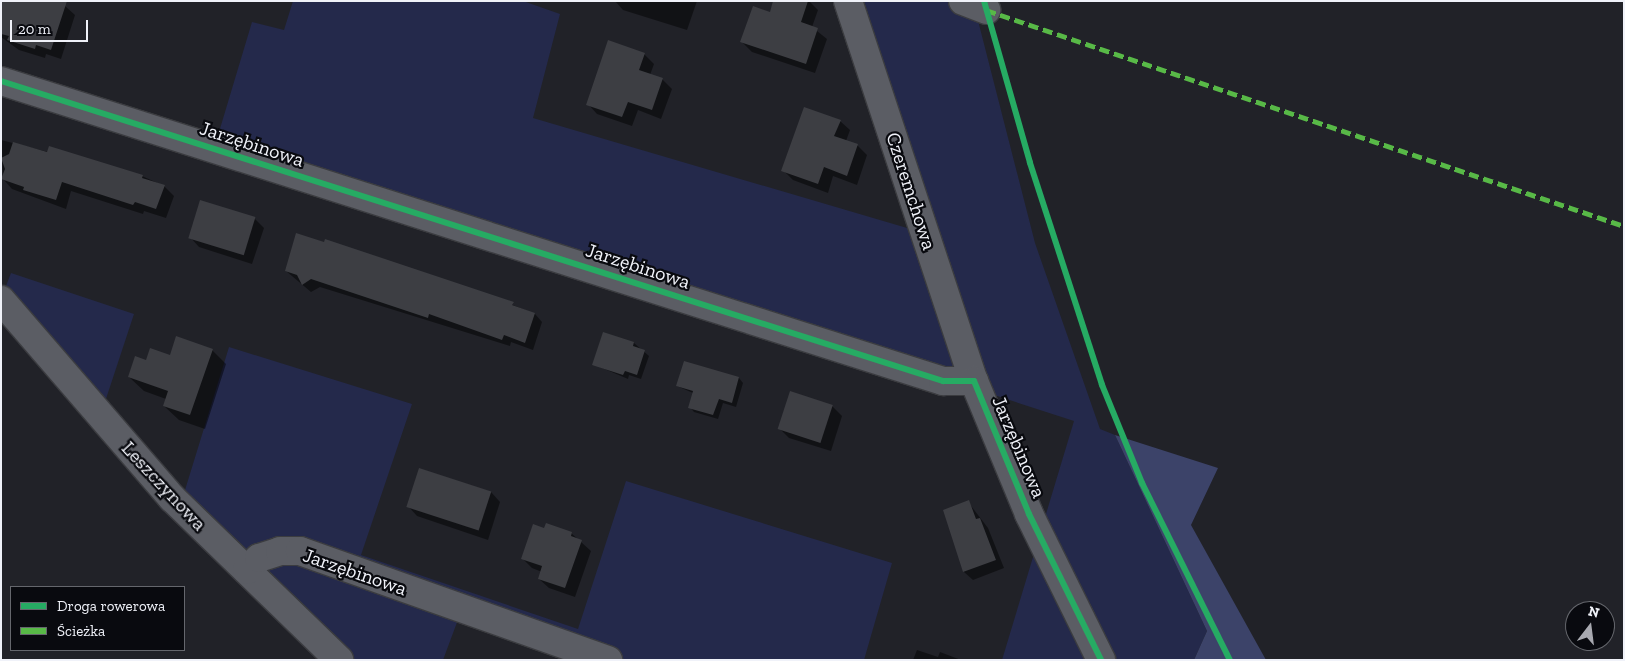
<!DOCTYPE html>
<html>
<head>
<meta charset="utf-8">
<style>
	body { margin:0 }
	#map { position:relative; width:1625px; height:661px; overflow:hidden; background:#212228; font-family:"Zilla Slab",serif }
	div>[style] { position:absolute }
	[style*='--x'] { left:calc(var(--x)*1px); top:calc(var(--y)*1px); width:calc(var(--w)*1px); rotate:calc(var(--a)*1deg) }
	.green>* { inset:0; background:#24294b }
	.forest>* { inset:0; background:#3c4369 }
	.shadow>* { inset:0; background:#0007 }
	.building>* { inset:0; background:#3d3e43; transform-origin:0 0 }
	.roads { filter:drop-shadow(1px 0 #3b3c40) drop-shadow(-1px 0 #3b3c40) drop-shadow(0 1px #3b3c40) drop-shadow(0 -1px #3b3c40) }
	.minor>* { height:28px; margin:-14px; padding:0 14px; transform-origin:14px; border-radius:14px; background:#5b5d64 }
	.quiet>* { height:5px; margin-top:-2.5px; transform-origin:0; background:repeating-linear-gradient(90deg,#58b947 0 10px,transparent 0 15px) }
	.cycleway>* { height:6px; margin:-3px; padding:0 3px; transform-origin:3px; border-radius:3px; background:#26ab63 }
	span { translate:-50% -50%; white-space:nowrap; text-align:center; line-height:1.15; -webkit-text-stroke:4.5px #090a0f; paint-order:stroke }
	.street-label { font-size:20px; color:#f0f2f9 }
	.frame { position:absolute; inset:0; border:2px solid #f0f2f9; pointer-events:none }
	.legend { position:absolute; left:10px; top:586px; width:175px; height:65px; box-sizing:border-box; background:#090a0f; border:1px solid #65676d; margin:0; padding:6px 9px; list-style:none; font-size:15px; color:#f0f2f9 }
	.legend li { display:flex; align-items:center; gap:10px; height:25px }
	.legend b { width:25px; border:1px solid #65676d }
	.north { position:absolute; left:1565px; top:601px; width:50px; height:50px; box-sizing:border-box; background:#090a0f; border:1px solid #65676d; border-radius:50%; rotate:15deg; font-size:14px; font-weight:700; line-height:20px; text-align:center; color:#f0f2f9 }
	.north::after { content:''; display:block; margin:auto; width:18px; height:22px; background:#a8a9b0; clip-path:polygon(50% 0,100% 100%,50% 72%,0 100%) }
	.scale { position:absolute; left:10px; top:20px; width:78px; height:22px; box-sizing:border-box; border:2px solid #f0f2f9; border-top:0; padding-left:6px; font-size:15px; line-height:18px; white-space:nowrap; color:#f0f2f9; -webkit-text-stroke:4px #090a0f; paint-order:stroke }
</style>
</head>
<body>
<div id="map">
	<div class="green">
		<div style="clip-path:polygon(293px 1px,523px 1px,560px 14px,533px 118px,941px 238px,864px 1px,973px 1px,1035px 243px,1100px 429px,1115px 435px,1207px 631px,1194px 660px,1002px 660px,1074px 421px,216px 142px,252px 22px,284px 30px)"></div>
		<div style="clip-path:polygon(11px 273px,134px 314px,99px 420px,1px 299px)"></div>
		<div style="clip-path:polygon(229px 347px,412px 404px,361px 555px,578px 629px,626px 481px,892px 563px,864px 660px,586px 660px,459px 617px,443px 660px,331px 660px,177px 516px)"></div>
	</div>
	<div class="forest">
		<div style="clip-path:polygon(1115px 435px,1218px 468px,1191px 525px,1266px 660px,1194px 660px,1207px 631px)"></div>
	</div>
	<div class="shadow">
		<div style="clip-path:polygon(615px 1px,697px 1px,687px 30px,623px 10px)"></div>
		<div style="clip-path:polygon(775px 1px,809px 1px,818px 10px,812px 27px,827px 39px,815px 73px,752px 52px,742px 42px,771px 13px)"></div>
		<div style="clip-path:polygon(65px 6px,75px 15px,61px 59px,46px 54px,45px 58px,19px 50px,1px 37px,1px 10px)"></div>
		<div style="clip-path:polygon(644px 54px,654px 64px,650px 75px,662px 79px,672px 89px,661px 119px,638px 110px,632px 126px,597px 114px,588px 104px)"></div>
		<div style="clip-path:polygon(840px 121px,850px 130px,846px 141px,858px 146px,867px 155px,857px 185px,833px 176px,828px 193px,793px 180px,783px 170px)"></div>
		<div style="clip-path:polygon(1px 140px,142px 176px,164px 186px,174px 196px,166px 218px,144px 211px,143px 214px,71px 191px,66px 209px,12px 189px,3px 179px)"></div>
		<div style="clip-path:polygon(254px 218px,264px 228px,252px 264px,199px 247px,190px 237px)"></div>
		<div style="clip-path:polygon(286px 271px,476px 290px,535px 314px,542px 322px,533px 350px,511px 342px,510px 346px,320px 287px,311px 292px)"></div>
		<div style="clip-path:polygon(604px 334px,634px 343px,649px 356px,641px 379px,629px 375px,628px 379px,593px 364px)"></div>
		<div style="clip-path:polygon(212px 350px,226px 364px,205px 429px,179px 420px,164px 406px,166px 399px,144px 391px,129px 377px,147px 362px)"></div>
		<div style="clip-path:polygon(739px 378px,743px 383px,736px 407px,723px 403px,718px 419px,694px 412px,690px 407px,693px 393px,677px 386px)"></div>
		<div style="clip-path:polygon(832px 406px,842px 416px,831px 451px,789px 438px,779px 428px)"></div>
		<div style="clip-path:polygon(420px 469px,491px 492px,500px 502px,488px 540px,417px 516px,408px 506px)"></div>
		<div style="clip-path:polygon(968px 502px,988px 528px,1004px 568px,973px 580px,964px 572px,945px 511px)"></div>
		<div style="clip-path:polygon(545px 530px,571px 533px,591px 551px,575px 597px,549px 588px,539px 579px,542px 572px,532px 568px,522px 558px)"></div>
		<div style="clip-path:polygon(917px 650px,938px 657px,940px 652px,961px 660px,913px 660px)"></div>
	</div>
	<div class="building">
		<div style="clip-path:polygon(1px 1px,67px 1px,51px 50px,36px 45px,35px 49px,7px 40px,9px 36px,1px 34px)"></div>
		<div style="clip-path:polygon(773px 1px,808px 1px,801px 22px,818px 28px,806px 64px,740px 42px,753px 6px,770px 12px)"></div>
		<div style="clip-path:polygon(608px 40px,645px 53px,639px 70px,663px 78px,652px 110px,628px 102px,622px 117px,586px 105px)"></div>
		<div style="clip-path:polygon(804px 107px,841px 120px,834px 136px,858px 144px,847px 176px,824px 167px,818px 184px,781px 171px)"></div>
		<div style="clip-path:polygon(13px 142px,47px 152px,49px 146px,143px 175px,142px 178px,165px 185px,156px 209px,135px 202px,133px 205px,62px 182px,56px 200px,23px 190px,24px 187px,1px 179px,5px 169px,1px 158px,9px 154px)"></div>
		<div style="left:200px;top:200px;width:58px;height:40px;rotate:17deg"></div>
		<div style="clip-path:polygon(296px 233px,324px 242px,325px 239px,514px 302px,512px 305px,535px 313px,525px 343px,504px 335px,502px 340px,429px 314px,428px 318px,311px 279px,302px 285px,297px 275px,285px 271px)"></div>
		<div style="clip-path:polygon(603px 332px,634px 342px,633px 346px,645px 350px,637px 375px,625px 371px,623px 375px,592px 365px)"></div>
		<div style="clip-path:polygon(176px 336px,213px 349px,190px 415px,163px 406px,168px 391px,128px 377px,135px 356px,146px 360px,150px 348px,170px 355px)"></div>
		<div style="clip-path:polygon(684px 361px,739px 377px,732px 403px,719px 399px,713px 415px,688px 408px,693px 391px,676px 386px)"></div>
		<div style="left:790px;top:391px;width:45px;height:40px;rotate:18deg"></div>
		<div style="left:419px;top:468px;width:76px;height:41px;rotate:18deg"></div>
		<div style="clip-path:polygon(969px 500px,976px 519px,980px 518px,996px 560px,963px 572px,943px 510px)"></div>
		<div style="clip-path:polygon(546px 523px,572px 532px,571px 536px,582px 540px,565px 588px,538px 579px,542px 566px,521px 559px,533px 524px,544px 528px)"></div>
	</div>
	<div class="roads">
		<div class="minor">
			<div style="--x:848;--y:1;--w:400;--a:71.7"></div>
			<div style="--x:963;--y:1;--w:25;--a:21"></div>
			<div style="--x:1;--y:81;--w:989;--a:17.67"></div>
			<div style="--x:943;--y:381;--w:31;--a:0"></div>
			<div style="--x:974;--y:381;--w:144;--a:67.5"></div>
			<div style="--x:1029;--y:514;--w:163;--a:63.7"></div>
			<div style="--x:1;--y:300;--w:262;--a:49.2"></div>
			<div style="--x:172;--y:498;--w:233;--a:44.1"></div>
			<div style="--x:247;--y:570;--w:17;--a:-45"></div>
			<div style="--x:259;--y:558;--w:22;--a:-18"></div>
			<div style="--x:280;--y:551;--w:20;--a:0"></div>
			<div style="--x:300;--y:551;--w:327;--a:19.5"></div>
		</div>
	</div>
	<div class="quiet">
		<div style="--x:986;--y:10;--w:674;--a:18.7"></div>
	</div>
	<div class="cycleway">
		<div style="--x:984;--y:1;--w:168;--a:74.1"></div>
		<div style="--x:1030;--y:163;--w:233;--a:72"></div>
		<div style="--x:1102;--y:385;--w:106;--a:67.8"></div>
		<div style="--x:1142;--y:483;--w:198;--a:63.6"></div>
		<div style="--x:1;--y:81;--w:989;--a:17.67"></div>
		<div style="--x:943;--y:381;--w:31;--a:0"></div>
		<div style="--x:974;--y:381;--w:144;--a:67.5"></div>
		<div style="--x:1029;--y:514;--w:163;--a:63.7"></div>
	</div>
	<div class="street-label">
		<span style="left:252px;top:144px;rotate:18deg">Jarzębinowa</span>
		<span style="left:911px;top:191px;rotate:72deg">Czeremchowa</span>
		<span style="left:638px;top:266px;rotate:18deg">Jarzębinowa</span>
		<span style="left:1019px;top:447px;rotate:67deg">Jarzębinowa</span>
		<span style="left:164px;top:486px;rotate:47deg">Leszczynowa</span>
		<span style="left:355px;top:572px;rotate:19deg">Jarzębinowa</span>
	</div>
	<div class="frame"></div>
	<ul class="legend">
	<li><b style="height:6px;background:#26ab63"></b>Droga rowerowa</li>
	<li><b style="height:6px;background:#58b947"></b>Ścieżka</li>
	</ul>
	<div class="north">N</div>
	<div class="scale">20 m</div>
</div>
</body>
</html>
